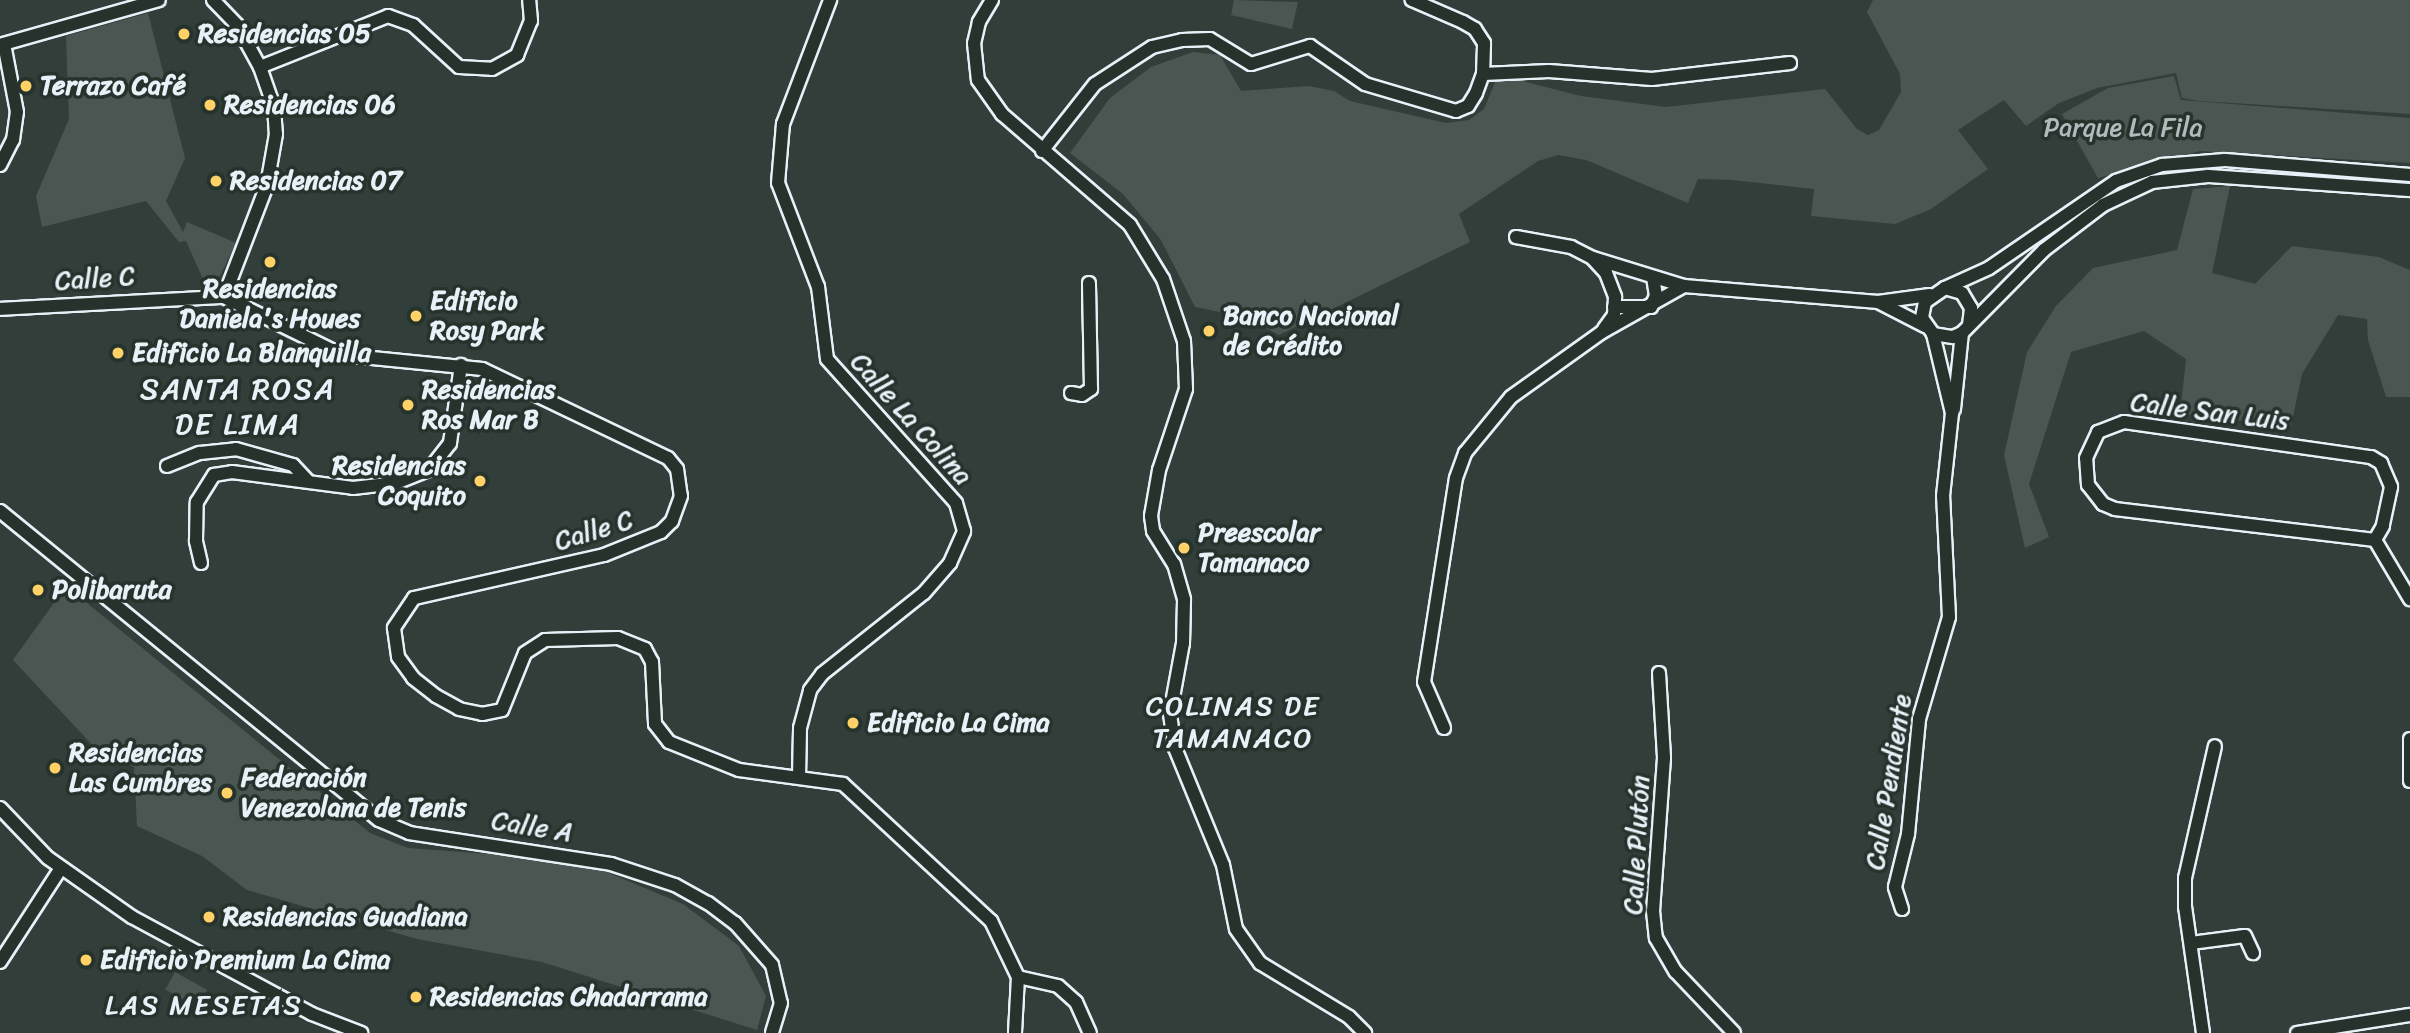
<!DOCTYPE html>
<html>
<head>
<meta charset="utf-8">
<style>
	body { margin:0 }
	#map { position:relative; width:2410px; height:1033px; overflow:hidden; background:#323e39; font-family:Sriracha,sans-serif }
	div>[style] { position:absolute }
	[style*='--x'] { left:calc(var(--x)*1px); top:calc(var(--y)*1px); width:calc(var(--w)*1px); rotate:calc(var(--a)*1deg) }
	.green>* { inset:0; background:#495651; transform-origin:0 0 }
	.roads { filter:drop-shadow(2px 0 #e8f1f8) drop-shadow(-2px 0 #e8f1f8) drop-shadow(0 2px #e8f1f8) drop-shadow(0 -2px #e8f1f8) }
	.street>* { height:12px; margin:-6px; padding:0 6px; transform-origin:6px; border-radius:6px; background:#26332d }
	.dots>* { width:19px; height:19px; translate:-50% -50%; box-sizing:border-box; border:4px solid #26332d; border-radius:50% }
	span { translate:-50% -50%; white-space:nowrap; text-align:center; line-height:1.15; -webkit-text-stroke:7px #26332d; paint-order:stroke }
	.poi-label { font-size:26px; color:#e8f1f8; font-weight:700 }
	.left { translate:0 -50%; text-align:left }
	.right { translate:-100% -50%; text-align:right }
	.park-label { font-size:26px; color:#b0bbbe }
	.street-label { font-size:26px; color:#e8f1f8 }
	.neighbourhood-label { font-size:28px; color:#e8f1f8; letter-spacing:2px }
	.quarter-label { font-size:30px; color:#e8f1f8; letter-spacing:2px }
</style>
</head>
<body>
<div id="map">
	<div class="green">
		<div style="clip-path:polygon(1234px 0,1298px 2px,1292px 29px,1231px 15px)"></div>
		<div style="clip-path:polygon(1873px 0,2410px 0,2410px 114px,2199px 101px,2182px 98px,2176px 73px,2097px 88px,2059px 103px,2026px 126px,2004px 100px,1958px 130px,1988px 169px,1931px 209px,1895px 224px,1811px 216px,1814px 189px,1732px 180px,1698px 179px,1688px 203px,1586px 160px,1558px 155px,1538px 161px,1459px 214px,1470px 242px,1279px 335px,1245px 317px,1195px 307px,1161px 240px,1123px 194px,1070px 153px,1110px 98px,1151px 67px,1193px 52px,1220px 55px,1241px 91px,1309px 86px,1334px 91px,1350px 101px,1446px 123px,1469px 120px,1484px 109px,1498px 75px,1581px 96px,1666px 107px,1825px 89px,1857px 129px,1868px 135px,1879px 130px,1901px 92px,1900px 74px,1867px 12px)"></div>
		<div style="clip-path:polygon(148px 13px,185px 158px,166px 201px,183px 232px,187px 222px,236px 243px,220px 276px,203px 279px,186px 241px,179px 242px,146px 201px,42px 227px,36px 196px,69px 119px,66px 36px)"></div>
		<div style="clip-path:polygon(2174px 76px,2181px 100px,2410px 118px,2410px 163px,2200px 151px,2098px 178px,2062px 114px,2108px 88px)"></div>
		<div style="clip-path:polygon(2230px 186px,2212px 273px,2255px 284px,2292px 246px,2379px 257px,2410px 270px,2410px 397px,2386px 397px,2368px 340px,2367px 319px,2338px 315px,2302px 374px,2291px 426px,2180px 414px,2186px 359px,2144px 331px,2071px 352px,2029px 484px,2049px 537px,2025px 548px,2004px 455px,2027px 352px,2056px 306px,2093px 268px,2177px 250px,2193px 189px)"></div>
		<div style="clip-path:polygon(66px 586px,370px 833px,408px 848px,529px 857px,604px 871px,683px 904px,739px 946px,766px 996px,757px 1030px,542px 962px,417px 939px,247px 890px,202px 856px,137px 826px,134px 767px,97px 750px,13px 660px)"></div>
		<div style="left:175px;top:972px;width:37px;height:20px;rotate:29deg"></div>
	</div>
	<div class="roads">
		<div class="street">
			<div style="--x:213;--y:0;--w:35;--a:46"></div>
			<div style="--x:237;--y:25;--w:48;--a:61.3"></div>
			<div style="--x:260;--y:67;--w:42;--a:70.7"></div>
			<div style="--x:274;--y:107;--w:27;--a:86"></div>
			<div style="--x:276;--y:134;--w:52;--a:100"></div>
			<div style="--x:267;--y:185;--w:120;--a:111"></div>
			<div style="--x:992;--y:0;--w:26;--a:121"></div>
			<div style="--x:979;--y:22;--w:22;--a:103"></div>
			<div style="--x:974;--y:43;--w:37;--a:84"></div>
			<div style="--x:978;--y:80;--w:42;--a:54.8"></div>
			<div style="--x:1002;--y:114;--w:169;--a:40.9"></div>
			<div style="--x:1130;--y:225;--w:63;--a:58.6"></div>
			<div style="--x:1163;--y:279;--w:65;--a:71.3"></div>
			<div style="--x:1184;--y:341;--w:48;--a:87.6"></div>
			<div style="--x:1186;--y:389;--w:85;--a:108.4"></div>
			<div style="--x:1159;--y:470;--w:47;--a:99.9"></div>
			<div style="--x:1151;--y:516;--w:15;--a:82"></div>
			<div style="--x:1153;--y:531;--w:39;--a:58"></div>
			<div style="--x:1174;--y:564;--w:37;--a:74"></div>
			<div style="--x:1184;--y:600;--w:43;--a:91.3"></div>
			<div style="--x:1183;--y:643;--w:72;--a:100.4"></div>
			<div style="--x:1170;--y:714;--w:34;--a:82"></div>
			<div style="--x:1175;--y:748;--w:126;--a:67.7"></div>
			<div style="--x:1223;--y:865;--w:65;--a:78.5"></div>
			<div style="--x:1236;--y:929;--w:42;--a:54.8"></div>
			<div style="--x:1260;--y:963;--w:104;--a:31.2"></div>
			<div style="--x:1349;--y:1017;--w:23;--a:45"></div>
			<div style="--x:0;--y:45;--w:165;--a:-15.8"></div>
			<div style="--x:260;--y:67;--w:138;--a:-21.7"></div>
			<div style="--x:388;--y:16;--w:27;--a:20"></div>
			<div style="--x:413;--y:25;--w:62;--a:42.4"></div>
			<div style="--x:459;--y:67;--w:33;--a:3"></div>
			<div style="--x:492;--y:69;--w:29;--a:-29"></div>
			<div style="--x:517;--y:55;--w:37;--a:-68"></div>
			<div style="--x:531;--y:21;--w:21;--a:-95"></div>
			<div style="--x:1483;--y:74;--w:66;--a:-2.6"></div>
			<div style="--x:1549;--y:71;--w:103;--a:4.4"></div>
			<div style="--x:1652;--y:79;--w:139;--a:-6.6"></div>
			<div style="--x:1042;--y:151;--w:85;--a:-51.7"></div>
			<div style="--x:1095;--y:84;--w:68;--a:-33"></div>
			<div style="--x:1152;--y:47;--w:31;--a:-13"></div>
			<div style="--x:1182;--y:40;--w:28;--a:-2"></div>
			<div style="--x:1210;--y:39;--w:48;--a:31.4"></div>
			<div style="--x:1251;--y:64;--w:62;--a:-17"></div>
			<div style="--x:1310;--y:46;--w:67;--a:34.6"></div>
			<div style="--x:1365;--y:84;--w:95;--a:16.5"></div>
			<div style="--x:1456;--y:111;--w:13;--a:-23"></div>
			<div style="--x:1468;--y:106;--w:15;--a:-58"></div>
			<div style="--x:1476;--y:93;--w:20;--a:-70"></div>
			<div style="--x:1483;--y:74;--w:31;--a:-88"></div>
			<div style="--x:1484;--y:43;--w:17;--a:-123"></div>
			<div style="--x:1475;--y:29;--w:14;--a:-150"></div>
			<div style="--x:1463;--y:22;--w:56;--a:-156.7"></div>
			<div style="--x:0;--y:165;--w:28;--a:-63"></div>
			<div style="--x:13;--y:140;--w:28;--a:-82"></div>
			<div style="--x:17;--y:112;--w:69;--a:-100.8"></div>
			<div style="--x:1516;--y:237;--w:56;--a:10.3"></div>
			<div style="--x:1571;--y:247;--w:25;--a:27"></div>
			<div style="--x:1593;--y:258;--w:95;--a:17.1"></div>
			<div style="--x:1684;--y:286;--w:195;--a:4.7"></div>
			<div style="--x:1878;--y:302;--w:52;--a:-7.7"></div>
			<div style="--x:1593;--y:259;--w:19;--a:47"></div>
			<div style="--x:1606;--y:273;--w:26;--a:69"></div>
			<div style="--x:1615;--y:297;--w:18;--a:93"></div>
			<div style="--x:1614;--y:315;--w:17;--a:126"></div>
			<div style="--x:1945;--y:288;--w:48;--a:-24.4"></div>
			<div style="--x:1989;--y:268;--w:154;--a:-34.4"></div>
			<div style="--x:2116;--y:181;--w:49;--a:-19.2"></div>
			<div style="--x:2162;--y:165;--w:63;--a:-4.5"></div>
			<div style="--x:2225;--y:160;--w:186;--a:4.6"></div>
			<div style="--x:1878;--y:302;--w:53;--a:27.1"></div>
			<div style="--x:1614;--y:307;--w:37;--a:0"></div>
			<div style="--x:1651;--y:307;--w:12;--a:-66"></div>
			<div style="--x:1656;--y:296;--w:19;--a:-99"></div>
			<div style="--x:0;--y:309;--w:224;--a:-3.1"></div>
			<div style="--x:224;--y:297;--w:131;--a:26.2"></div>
			<div style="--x:342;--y:355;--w:141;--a:5.7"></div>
			<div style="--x:482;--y:369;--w:206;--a:25.6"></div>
			<div style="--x:668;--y:458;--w:14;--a:51"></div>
			<div style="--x:677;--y:469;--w:27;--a:82"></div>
			<div style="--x:681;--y:496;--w:27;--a:110"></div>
			<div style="--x:672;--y:521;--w:16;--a:135"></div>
			<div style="--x:661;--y:532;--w:61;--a:158"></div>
			<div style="--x:604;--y:555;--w:195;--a:167.2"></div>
			<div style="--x:414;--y:598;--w:36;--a:124"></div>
			<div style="--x:394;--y:628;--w:29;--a:82"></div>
			<div style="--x:398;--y:657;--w:26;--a:54"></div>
			<div style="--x:413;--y:678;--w:29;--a:38"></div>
			<div style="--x:436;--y:696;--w:26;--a:29"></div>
			<div style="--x:459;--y:709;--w:24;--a:12"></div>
			<div style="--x:482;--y:714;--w:20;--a:-11"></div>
			<div style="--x:502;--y:710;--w:61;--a:-68"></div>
			<div style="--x:525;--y:653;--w:24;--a:-33"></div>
			<div style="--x:545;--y:640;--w:73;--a:-1.6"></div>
			<div style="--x:618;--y:638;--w:29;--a:22"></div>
			<div style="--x:645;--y:649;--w:15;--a:62"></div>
			<div style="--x:652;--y:662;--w:62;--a:87.2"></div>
			<div style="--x:655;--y:724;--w:23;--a:52"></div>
			<div style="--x:669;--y:742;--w:75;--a:21.8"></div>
			<div style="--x:739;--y:770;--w:105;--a:7.7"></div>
			<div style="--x:843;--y:784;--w:202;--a:42.8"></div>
			<div style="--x:991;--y:921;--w:62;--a:64.3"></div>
			<div style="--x:1018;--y:977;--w:56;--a:93.1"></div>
			<div style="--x:1969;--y:325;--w:17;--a:-83"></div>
			<div style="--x:1971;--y:308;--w:17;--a:-121"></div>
			<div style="--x:1962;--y:293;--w:18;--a:-164"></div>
			<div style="--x:1945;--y:288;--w:24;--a:145"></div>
			<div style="--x:1925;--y:302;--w:16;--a:101"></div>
			<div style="--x:1922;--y:318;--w:19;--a:55"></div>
			<div style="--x:1933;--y:334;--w:20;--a:9"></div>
			<div style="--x:1953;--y:337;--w:10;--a:-24"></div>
			<div style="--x:1962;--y:333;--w:117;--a:-45.3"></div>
			<div style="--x:2044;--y:250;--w:74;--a:-37.3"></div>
			<div style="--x:2103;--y:205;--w:54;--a:-25.1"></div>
			<div style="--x:2152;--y:182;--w:56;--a:-6.1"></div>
			<div style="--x:2208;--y:176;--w:202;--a:4"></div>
			<div style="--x:1071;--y:393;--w:11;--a:10"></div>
			<div style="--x:1082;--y:395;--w:11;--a:-34"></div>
			<div style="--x:1091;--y:389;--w:106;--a:-91.1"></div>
			<div style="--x:1954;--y:409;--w:76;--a:-84"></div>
			<div style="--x:2124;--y:422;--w:249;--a:8.1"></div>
			<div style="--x:2371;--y:457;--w:12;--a:31"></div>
			<div style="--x:2381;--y:463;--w:26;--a:67"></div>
			<div style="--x:2391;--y:487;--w:40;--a:102"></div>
			<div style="--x:2383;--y:526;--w:16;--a:120"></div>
			<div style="--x:2375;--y:540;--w:262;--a:-173.2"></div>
			<div style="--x:2115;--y:509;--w:13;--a:-157"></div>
			<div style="--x:2103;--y:504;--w:24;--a:-128"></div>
			<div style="--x:2088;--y:485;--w:27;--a:-94"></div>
			<div style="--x:2086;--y:458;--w:29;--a:-65"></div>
			<div style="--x:2098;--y:432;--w:28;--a:-21"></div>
			<div style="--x:167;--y:466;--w:35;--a:-22"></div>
			<div style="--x:200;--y:453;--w:36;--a:-6"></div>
			<div style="--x:236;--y:449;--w:59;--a:15.7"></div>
			<div style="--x:293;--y:465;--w:21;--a:47"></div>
			<div style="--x:0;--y:511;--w:489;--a:39.2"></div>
			<div style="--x:379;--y:820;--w:33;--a:23"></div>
			<div style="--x:409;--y:833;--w:204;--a:8.7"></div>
			<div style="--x:611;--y:864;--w:67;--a:18.2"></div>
			<div style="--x:675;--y:885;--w:38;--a:29"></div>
			<div style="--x:708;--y:903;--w:34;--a:37"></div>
			<div style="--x:735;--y:923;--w:56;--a:48.6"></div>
			<div style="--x:772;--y:965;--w:39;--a:77"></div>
			<div style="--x:781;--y:1003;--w:31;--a:107"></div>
			<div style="--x:2375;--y:540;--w:69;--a:59.3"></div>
			<div style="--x:201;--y:563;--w:23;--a:-103"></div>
			<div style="--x:196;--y:541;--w:39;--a:-89"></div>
			<div style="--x:197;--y:502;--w:32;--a:-58"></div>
			<div style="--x:214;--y:475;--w:18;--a:-9"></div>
			<div style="--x:232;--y:472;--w:122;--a:7.5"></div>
			<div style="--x:353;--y:488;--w:43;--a:-6.6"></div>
			<div style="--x:396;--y:483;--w:35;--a:-22"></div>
			<div style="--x:429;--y:470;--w:34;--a:-52"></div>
			<div style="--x:450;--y:443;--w:79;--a:-82"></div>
			<div style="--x:1659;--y:673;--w:85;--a:86.6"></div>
			<div style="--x:1664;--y:758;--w:153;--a:94.1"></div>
			<div style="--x:1653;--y:911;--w:27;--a:84"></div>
			<div style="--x:1656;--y:938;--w:39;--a:60"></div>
			<div style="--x:1676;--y:972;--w:84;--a:46.4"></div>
			<div style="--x:1444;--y:728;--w:50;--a:-113.5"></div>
			<div style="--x:1424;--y:682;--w:206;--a:-81.1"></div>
			<div style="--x:1456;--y:478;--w:27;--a:-70"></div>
			<div style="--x:1465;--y:453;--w:72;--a:-50.6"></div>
			<div style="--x:1511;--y:397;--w:112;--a:-35.5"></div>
			<div style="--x:1602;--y:332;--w:94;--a:-29.3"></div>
			<div style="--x:2410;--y:739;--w:42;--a:90"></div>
			<div style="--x:799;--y:777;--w:49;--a:-88.8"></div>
			<div style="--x:800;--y:728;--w:39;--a:-75"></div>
			<div style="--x:810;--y:690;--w:20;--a:-53"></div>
			<div style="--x:822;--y:674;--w:130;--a:-38.5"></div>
			<div style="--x:924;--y:593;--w:40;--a:-49"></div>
			<div style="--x:950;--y:563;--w:35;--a:-66"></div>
			<div style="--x:964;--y:531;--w:29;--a:-106"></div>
			<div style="--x:956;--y:503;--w:193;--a:-131.9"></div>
			<div style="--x:827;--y:359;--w:73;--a:-97.1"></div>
			<div style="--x:818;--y:287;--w:111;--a:-111"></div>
			<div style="--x:778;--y:183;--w:59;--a:-85.2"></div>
			<div style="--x:783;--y:124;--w:133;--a:-69.2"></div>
			<div style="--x:0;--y:808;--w:69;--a:46.2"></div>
			<div style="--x:48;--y:858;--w:103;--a:35.1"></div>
			<div style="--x:132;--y:917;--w:204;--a:28.3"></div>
			<div style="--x:312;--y:1014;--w:53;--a:21.2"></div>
			<div style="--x:1902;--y:909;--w:23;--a:-108"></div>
			<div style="--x:1895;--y:887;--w:55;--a:-76.2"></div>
			<div style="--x:1908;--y:834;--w:116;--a:-84.5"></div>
			<div style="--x:1919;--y:719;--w:106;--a:-73.6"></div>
			<div style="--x:1949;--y:617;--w:121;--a:-92.8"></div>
			<div style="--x:1943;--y:496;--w:83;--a:-83.8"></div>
			<div style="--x:1952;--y:413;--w:81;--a:-103.5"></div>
			<div style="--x:2191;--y:943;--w:54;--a:-7.4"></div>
			<div style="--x:2245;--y:936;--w:19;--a:65"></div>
			<div style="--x:0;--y:962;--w:112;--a:-57"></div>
			<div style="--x:1018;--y:977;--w:41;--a:12.7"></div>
			<div style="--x:1058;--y:986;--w:24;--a:42"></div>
			<div style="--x:1076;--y:1002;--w:34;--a:66"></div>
			<div style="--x:2203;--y:1033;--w:127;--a:-98.1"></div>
			<div style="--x:2185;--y:907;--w:29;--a:-90"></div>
			<div style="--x:2185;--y:878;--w:135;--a:-77.2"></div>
			<div style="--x:2297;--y:1033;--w:114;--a:-9.1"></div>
		</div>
	</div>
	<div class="dots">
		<div style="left:184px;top:34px;background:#ffd166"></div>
		<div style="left:26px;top:86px;background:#ffd166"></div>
		<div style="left:210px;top:105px;background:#ffd166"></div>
		<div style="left:216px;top:181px;background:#ffd166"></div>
		<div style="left:270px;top:262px;background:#ffd166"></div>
		<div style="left:416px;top:316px;background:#ffd166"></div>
		<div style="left:1209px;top:331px;background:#ffd166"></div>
		<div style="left:118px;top:353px;background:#ffd166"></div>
		<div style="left:408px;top:405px;background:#ffd166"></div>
		<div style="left:480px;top:481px;background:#ffd166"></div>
		<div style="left:1184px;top:548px;background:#ffd166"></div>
		<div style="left:38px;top:590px;background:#ffd166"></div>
		<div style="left:853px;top:723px;background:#ffd166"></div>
		<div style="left:55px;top:768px;background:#ffd166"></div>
		<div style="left:227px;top:793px;background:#ffd166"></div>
		<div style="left:209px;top:917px;background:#ffd166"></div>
		<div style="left:86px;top:960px;background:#ffd166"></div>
		<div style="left:416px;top:997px;background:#ffd166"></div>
	</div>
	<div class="poi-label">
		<span class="left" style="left:198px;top:34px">Residencias 05</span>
		<span class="left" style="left:40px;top:86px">Terrazo Café</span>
		<span class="left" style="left:224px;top:105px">Residencias 06</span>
		<span class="left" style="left:230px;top:181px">Residencias 07</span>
		<span style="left:270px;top:304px">Residencias<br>Daniela's Houes</span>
		<span class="left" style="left:430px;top:316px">Edificio<br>Rosy Park</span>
		<span class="left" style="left:1223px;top:331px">Banco Nacional<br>de Crédito</span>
		<span class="left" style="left:132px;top:353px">Edificio La Blanquilla</span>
		<span class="left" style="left:422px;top:405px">Residencias<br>Ros Mar B</span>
		<span class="right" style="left:466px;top:481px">Residencias<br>Coquito</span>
		<span class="left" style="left:1198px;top:548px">Preescolar<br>Tamanaco</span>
		<span class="left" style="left:52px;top:590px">Polibaruta</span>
		<span class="left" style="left:867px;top:723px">Edificio La Cima</span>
		<span class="left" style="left:69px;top:768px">Residencias<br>Las Cumbres</span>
		<span class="left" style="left:241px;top:793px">Federación<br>Venezolana de Tenis</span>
		<span class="left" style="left:223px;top:917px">Residencias Guadiana</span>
		<span class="left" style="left:100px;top:960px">Edificio Premium La Cima</span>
		<span class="left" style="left:430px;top:997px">Residencias Chadarrama</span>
	</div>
	<div class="park-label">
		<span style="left:2123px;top:128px">Parque La Fila</span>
	</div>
	<div class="street-label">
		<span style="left:95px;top:279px;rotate:-4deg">Calle C</span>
		<span style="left:2210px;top:412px;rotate:7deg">Calle San Luis</span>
		<span style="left:911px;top:419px;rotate:48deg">Calle La Colina</span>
		<span style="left:594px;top:531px;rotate:-17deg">Calle C</span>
		<span style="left:1889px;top:782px;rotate:-81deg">Calle Pendiente</span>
		<span style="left:532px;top:827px;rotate:9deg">Calle A</span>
		<span style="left:1637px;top:845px;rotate:-87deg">Calle Plutón</span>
	</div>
	<div class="neighbourhood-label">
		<span style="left:1233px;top:722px">COLINAS DE<br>TAMANACO</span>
		<span style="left:204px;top:1005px">LAS MESETAS</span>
	</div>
	<div class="quarter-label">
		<span style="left:238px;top:406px">SANTA ROSA<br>DE LIMA</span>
	</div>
</div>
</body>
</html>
